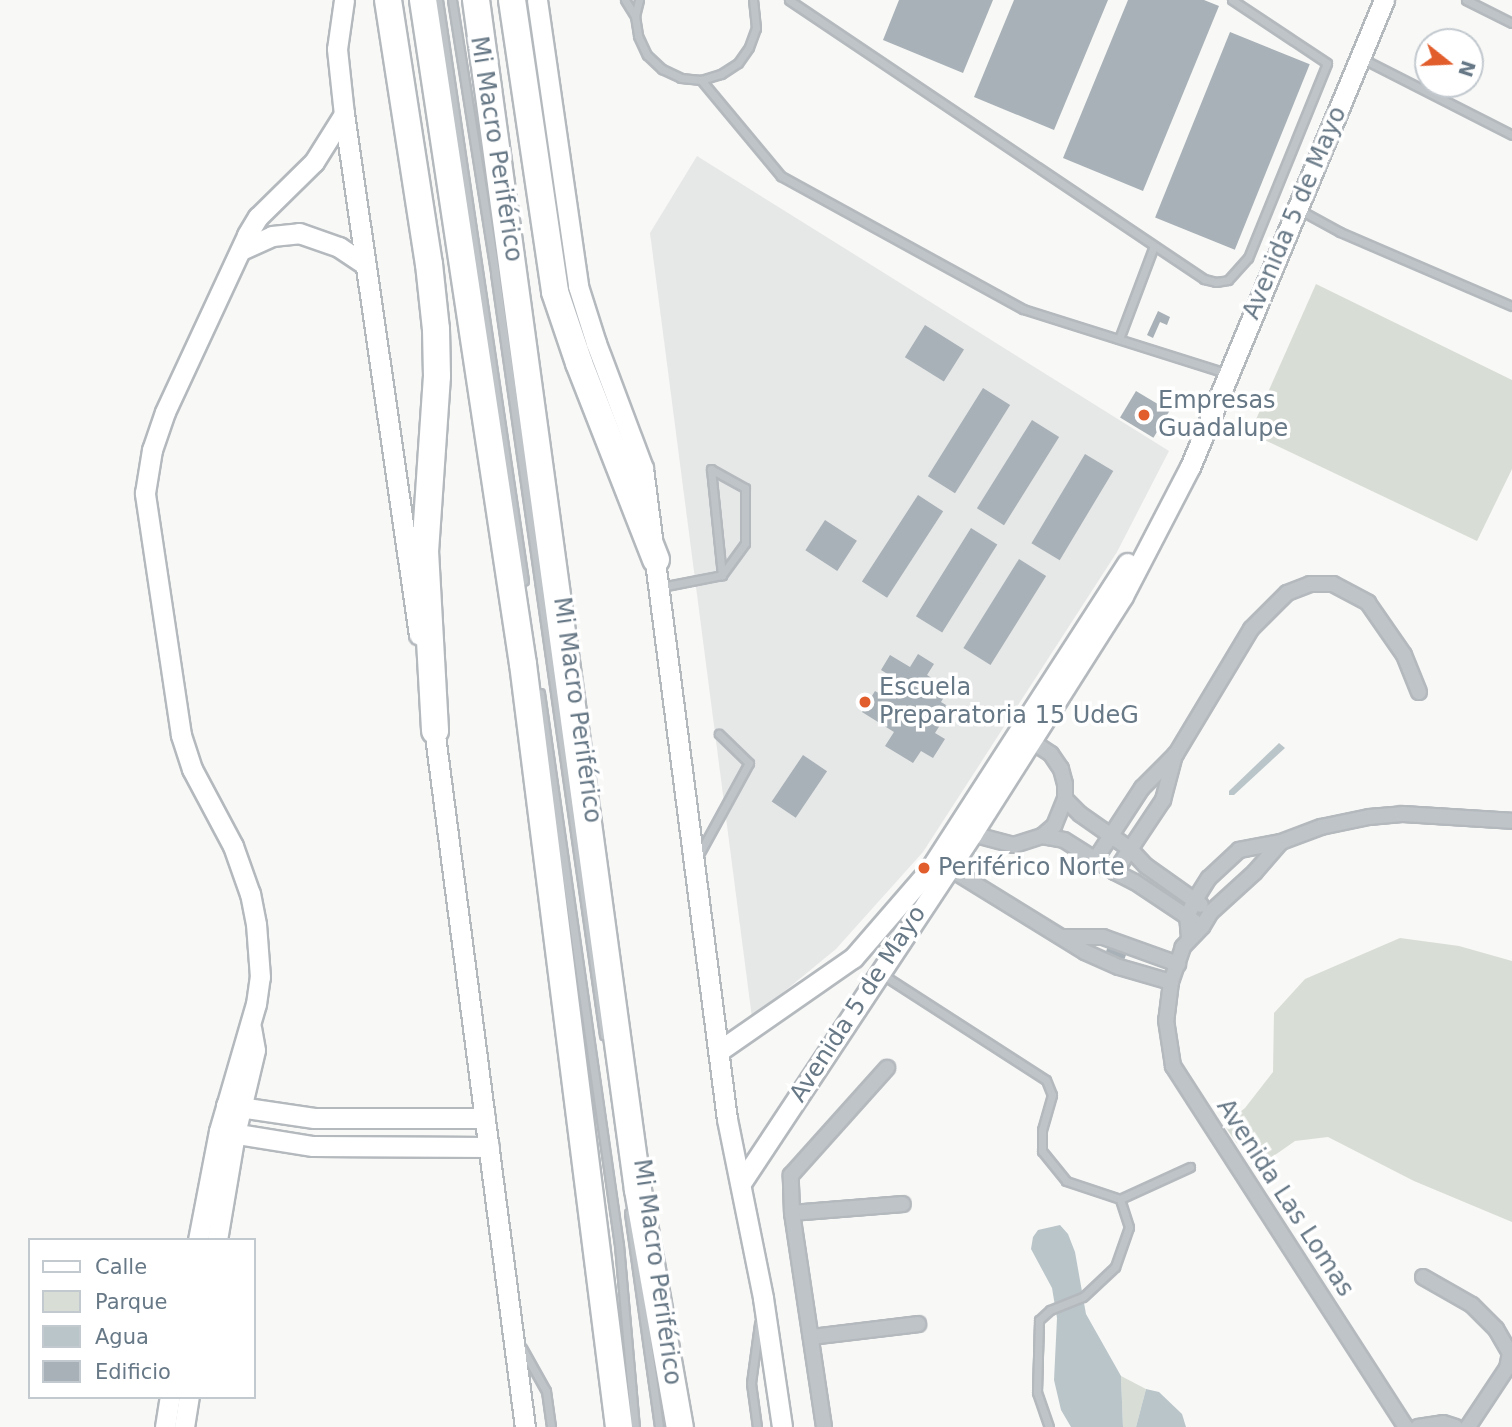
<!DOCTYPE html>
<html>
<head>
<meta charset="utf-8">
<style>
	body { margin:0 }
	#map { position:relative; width:1512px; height:1427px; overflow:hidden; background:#f8f8f6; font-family:"DejaVu Sans",sans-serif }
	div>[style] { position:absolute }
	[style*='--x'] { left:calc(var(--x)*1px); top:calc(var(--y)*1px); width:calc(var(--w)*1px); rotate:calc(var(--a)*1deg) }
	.built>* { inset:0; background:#e6e7e7 }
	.green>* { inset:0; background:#d8ddd5 }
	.water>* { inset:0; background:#bac5ca }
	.building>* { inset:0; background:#a8b1b7; transform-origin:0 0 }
	.roads { filter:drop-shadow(2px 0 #b4b9be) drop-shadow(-2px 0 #b4b9be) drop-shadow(0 2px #b4b9be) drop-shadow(0 -2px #b4b9be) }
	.lane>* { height:7px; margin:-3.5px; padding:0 3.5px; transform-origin:3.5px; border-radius:3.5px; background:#bfc4c8 }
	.street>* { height:14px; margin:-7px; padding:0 7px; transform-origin:7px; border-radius:7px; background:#bfc4c8 }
	.secondary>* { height:19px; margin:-9.5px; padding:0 9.5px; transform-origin:9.5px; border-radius:9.5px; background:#fff }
	.highway>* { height:26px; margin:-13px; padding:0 13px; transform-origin:13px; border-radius:13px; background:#fff }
	.dots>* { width:19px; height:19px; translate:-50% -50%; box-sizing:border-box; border:4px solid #fff; border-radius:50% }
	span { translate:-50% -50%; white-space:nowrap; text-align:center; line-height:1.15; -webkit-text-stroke:7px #fff; paint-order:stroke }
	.street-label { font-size:24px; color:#677886 }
	.poi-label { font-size:24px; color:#677886 }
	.left { translate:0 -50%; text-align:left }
	.legend { position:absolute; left:28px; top:1238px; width:228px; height:161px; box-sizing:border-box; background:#fff; border:2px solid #c2c9cf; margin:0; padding:9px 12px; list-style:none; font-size:21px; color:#677886 }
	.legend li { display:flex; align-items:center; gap:14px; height:35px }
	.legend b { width:35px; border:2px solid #c2c9cf }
	.north { position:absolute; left:1414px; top:28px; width:70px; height:70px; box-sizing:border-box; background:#fff; border:2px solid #c2c9cf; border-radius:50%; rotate:108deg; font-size:19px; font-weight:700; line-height:28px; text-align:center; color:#677886 }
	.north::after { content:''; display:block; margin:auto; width:24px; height:32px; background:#e25d2c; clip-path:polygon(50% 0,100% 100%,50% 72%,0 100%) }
</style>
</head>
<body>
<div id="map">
	<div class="built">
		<div style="clip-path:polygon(697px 156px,1169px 451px,1117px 552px,923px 852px,836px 949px,752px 1018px,650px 233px)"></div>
	</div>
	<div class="green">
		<div style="clip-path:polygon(1316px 284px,1512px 380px,1512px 469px,1477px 541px,1250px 433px)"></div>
		<div style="clip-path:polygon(1400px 938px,1459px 946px,1512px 961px,1512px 1222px,1414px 1181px,1328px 1137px,1295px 1141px,1255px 1169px,1224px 1125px,1245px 1108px,1273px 1072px,1274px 1013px,1305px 979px)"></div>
		<div style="clip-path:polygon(1121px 1376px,1146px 1389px,1136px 1427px,1123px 1427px)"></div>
	</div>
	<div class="water">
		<div style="clip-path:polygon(1279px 743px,1285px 748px,1234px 795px,1229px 795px,1229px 791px)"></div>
		<div style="clip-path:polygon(1060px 1225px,1068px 1234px,1075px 1252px,1086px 1314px,1121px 1376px,1123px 1427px,1071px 1427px,1061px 1410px,1054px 1380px,1057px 1318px,1052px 1288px,1031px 1249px,1033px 1237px,1038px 1230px)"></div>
		<div style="clip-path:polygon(1146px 1389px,1159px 1392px,1182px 1414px,1186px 1427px,1136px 1427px)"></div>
	</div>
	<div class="building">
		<div style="clip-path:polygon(899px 0,993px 0,963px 73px,883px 40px)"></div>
		<div style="clip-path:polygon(1014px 0,1108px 0,1054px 130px,974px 97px)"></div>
		<div style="clip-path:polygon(1128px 0,1204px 0,1219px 6px,1143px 191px,1063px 158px)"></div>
		<div style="left:1230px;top:32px;width:86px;height:200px;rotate:22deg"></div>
		<div style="clip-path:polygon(1158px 311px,1170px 317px,1167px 325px,1160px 322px,1153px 338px,1147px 335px)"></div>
		<div style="left:925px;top:325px;width:46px;height:38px;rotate:32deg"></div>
		<div style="left:983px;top:388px;width:32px;height:104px;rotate:32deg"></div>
		<div style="left:1136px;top:391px;width:39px;height:31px;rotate:31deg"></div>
		<div style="left:1032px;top:420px;width:32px;height:104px;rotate:32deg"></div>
		<div style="left:1085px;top:454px;width:33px;height:104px;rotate:31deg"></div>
		<div style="left:918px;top:495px;width:30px;height:103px;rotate:33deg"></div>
		<div style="left:825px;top:520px;width:38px;height:36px;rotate:33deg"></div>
		<div style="left:971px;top:528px;width:31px;height:104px;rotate:32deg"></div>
		<div style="left:1019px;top:559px;width:32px;height:105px;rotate:32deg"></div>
		<div style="clip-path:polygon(918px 654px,934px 664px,927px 675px,949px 689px,941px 702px,951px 708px,935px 733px,945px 739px,933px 758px,921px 751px,913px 763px,885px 746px,894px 732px,862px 712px,875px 691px,880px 694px,891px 676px,881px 670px,890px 655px,910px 667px)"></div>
		<div style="left:803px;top:755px;width:29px;height:56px;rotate:34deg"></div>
		<div style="left:1108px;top:946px;width:20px;height:9px;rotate:20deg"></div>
	</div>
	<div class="roads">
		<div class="lane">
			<div style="--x:438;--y:0;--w:587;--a:81.58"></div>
			<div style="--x:452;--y:0;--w:276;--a:81"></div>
			<div style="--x:495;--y:273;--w:770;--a:81.86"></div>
			<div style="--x:625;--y:0;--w:19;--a:58"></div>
			<div style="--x:639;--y:0;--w:16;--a:104"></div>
			<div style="--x:635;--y:16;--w:20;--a:81"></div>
			<div style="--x:638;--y:36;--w:21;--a:65"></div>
			<div style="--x:647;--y:55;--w:21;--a:43"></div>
			<div style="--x:662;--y:69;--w:21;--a:25"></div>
			<div style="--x:681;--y:78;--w:20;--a:6"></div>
			<div style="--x:701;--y:80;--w:21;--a:-17"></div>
			<div style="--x:721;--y:74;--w:20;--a:-33"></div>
			<div style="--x:738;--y:63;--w:19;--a:-55"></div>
			<div style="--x:749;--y:47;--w:20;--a:-70"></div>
			<div style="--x:756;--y:28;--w:28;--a:-96"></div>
			<div style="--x:789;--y:0;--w:500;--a:33.91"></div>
			<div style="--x:1204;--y:279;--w:12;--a:14"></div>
			<div style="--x:1216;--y:282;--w:12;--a:-9"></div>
			<div style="--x:1228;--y:280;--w:30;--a:-48"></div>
			<div style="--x:1248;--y:258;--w:210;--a:-67.9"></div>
			<div style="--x:1327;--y:63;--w:114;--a:-146.4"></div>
			<div style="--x:1466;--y:0;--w:51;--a:26.6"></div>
			<div style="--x:1361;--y:58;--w:169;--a:27"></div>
			<div style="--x:701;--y:80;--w:125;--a:50.2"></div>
			<div style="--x:781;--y:176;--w:276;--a:28.8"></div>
			<div style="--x:1023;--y:309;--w:213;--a:17.5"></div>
			<div style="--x:1298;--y:209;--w:48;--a:28.7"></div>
			<div style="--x:1340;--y:232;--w:187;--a:23.3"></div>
			<div style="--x:1119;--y:339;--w:99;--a:-69.4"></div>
			<div style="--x:711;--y:469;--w:107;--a:84.1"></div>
			<div style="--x:661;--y:587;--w:62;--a:-11.1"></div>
			<div style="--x:722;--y:575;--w:39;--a:-54"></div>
			<div style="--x:745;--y:543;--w:55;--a:-90"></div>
			<div style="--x:745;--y:488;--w:39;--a:-151"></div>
			<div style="--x:540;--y:693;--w:558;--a:81.86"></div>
			<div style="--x:619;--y:1245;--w:183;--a:85"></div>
			<div style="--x:698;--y:856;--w:106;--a:-61.3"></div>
			<div style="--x:749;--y:763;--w:42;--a:-136"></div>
			<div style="--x:880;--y:973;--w:197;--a:32.8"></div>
			<div style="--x:1046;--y:1080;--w:16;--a:68"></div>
			<div style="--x:1052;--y:1095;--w:36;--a:106"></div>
			<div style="--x:1042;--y:1130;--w:21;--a:90"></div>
			<div style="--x:1042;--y:1151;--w:38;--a:51"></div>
			<div style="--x:1066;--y:1181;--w:57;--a:18.4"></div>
			<div style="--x:1120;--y:1199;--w:77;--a:-24.6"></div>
			<div style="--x:629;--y:1213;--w:216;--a:82"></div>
			<div style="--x:522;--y:1348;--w:49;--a:60.8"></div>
			<div style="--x:546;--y:1391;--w:36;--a:82"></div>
			<div style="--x:757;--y:1427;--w:44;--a:-97.8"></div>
			<div style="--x:751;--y:1383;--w:60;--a:-82.3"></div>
			<div style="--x:1049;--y:1427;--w:37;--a:-109"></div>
			<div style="--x:1037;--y:1392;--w:72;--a:-88.4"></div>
			<div style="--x:1039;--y:1320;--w:15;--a:-42"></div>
			<div style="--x:1050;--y:1310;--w:35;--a:-22"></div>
			<div style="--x:1083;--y:1297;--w:44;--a:-43.2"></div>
			<div style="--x:1115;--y:1267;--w:42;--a:-70.7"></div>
			<div style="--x:1129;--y:1227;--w:29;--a:-108"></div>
		</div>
		<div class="street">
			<div style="--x:1065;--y:799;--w:21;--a:45"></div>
			<div style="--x:1080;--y:814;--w:61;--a:35"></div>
			<div style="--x:1130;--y:849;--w:23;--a:47"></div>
			<div style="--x:1146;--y:866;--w:67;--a:35.3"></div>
			<div style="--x:972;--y:834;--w:43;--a:14.7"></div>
			<div style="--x:1014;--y:845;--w:29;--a:-18"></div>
			<div style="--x:1042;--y:836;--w:16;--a:-40"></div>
			<div style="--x:1054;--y:826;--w:29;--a:-68"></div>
			<div style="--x:1065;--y:799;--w:15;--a:-90"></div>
			<div style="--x:1065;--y:784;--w:16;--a:-105"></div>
			<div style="--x:1061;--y:769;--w:18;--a:-124"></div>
			<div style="--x:1051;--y:754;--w:24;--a:-147"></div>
			<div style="--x:1042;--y:836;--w:22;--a:10"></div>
			<div style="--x:1064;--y:840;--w:60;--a:32.1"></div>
			<div style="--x:1115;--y:872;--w:22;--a:27"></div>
			<div style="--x:1135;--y:882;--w:72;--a:33.7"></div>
			<div style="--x:1281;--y:842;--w:40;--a:131"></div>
			<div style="--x:1255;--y:872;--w:59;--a:137.7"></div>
			<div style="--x:1211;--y:912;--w:17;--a:121"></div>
			<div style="--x:1202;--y:927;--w:28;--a:134"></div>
			<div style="--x:1183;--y:947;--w:37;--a:109"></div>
			<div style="--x:1171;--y:982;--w:38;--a:97"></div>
			<div style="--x:1166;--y:1020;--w:47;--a:81.3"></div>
			<div style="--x:1173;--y:1066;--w:430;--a:57.2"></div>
			<div style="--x:1095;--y:860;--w:86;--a:-56.9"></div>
			<div style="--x:1142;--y:788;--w:48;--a:-45"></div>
			<div style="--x:1176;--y:754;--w:146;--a:-59"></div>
			<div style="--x:1251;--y:629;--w:51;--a:-45"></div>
			<div style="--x:1287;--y:593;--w:25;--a:-21"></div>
			<div style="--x:1310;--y:584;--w:23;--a:0"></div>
			<div style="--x:1333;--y:584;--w:40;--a:28"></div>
			<div style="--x:1368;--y:603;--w:63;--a:55.3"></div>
			<div style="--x:1404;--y:655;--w:40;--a:68"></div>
			<div style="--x:949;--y:868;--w:160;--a:31.7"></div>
			<div style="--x:1085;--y:952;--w:37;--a:24"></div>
			<div style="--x:1119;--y:967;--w:54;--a:16.1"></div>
			<div style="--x:1115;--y:872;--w:87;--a:-56.3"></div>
			<div style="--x:1163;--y:800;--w:47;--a:-75.1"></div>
			<div style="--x:1064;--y:937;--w:39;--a:0"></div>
			<div style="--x:1103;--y:937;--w:80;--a:19.8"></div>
			<div style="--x:1189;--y:938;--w:21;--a:-95"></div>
			<div style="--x:1187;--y:917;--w:19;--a:-65"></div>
			<div style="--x:1195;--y:900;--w:26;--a:-58"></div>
			<div style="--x:1209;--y:878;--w:41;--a:-43"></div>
			<div style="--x:1239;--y:850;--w:43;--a:-10.8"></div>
			<div style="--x:1281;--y:842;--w:43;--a:-20.6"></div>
			<div style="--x:1321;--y:827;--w:49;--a:-11.8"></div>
			<div style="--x:1369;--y:817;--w:33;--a:-5"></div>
			<div style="--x:1402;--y:814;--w:110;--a:3.6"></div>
			<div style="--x:792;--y:1213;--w:111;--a:-4.6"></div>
			<div style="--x:1423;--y:1277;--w:56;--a:29.7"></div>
			<div style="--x:1472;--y:1305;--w:34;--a:45"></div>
			<div style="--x:1496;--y:1329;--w:28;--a:60"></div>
			<div style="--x:1510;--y:1353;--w:15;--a:101"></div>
			<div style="--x:1507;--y:1368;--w:71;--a:123.5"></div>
			<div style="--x:811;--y:1337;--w:108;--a:-6.9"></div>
			<div style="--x:824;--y:1427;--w:216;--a:-98.5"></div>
			<div style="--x:792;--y:1213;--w:38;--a:-92"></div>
			<div style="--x:791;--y:1175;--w:144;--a:-48.1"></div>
			<div style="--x:1418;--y:1427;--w:25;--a:-9"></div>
			<div style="--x:1443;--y:1423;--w:13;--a:18"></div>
		</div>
		<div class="secondary">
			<div style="--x:344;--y:0;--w:49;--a:98.1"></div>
			<div style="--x:337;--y:49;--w:65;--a:83.9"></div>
			<div style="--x:344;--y:114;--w:526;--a:81.81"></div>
			<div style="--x:537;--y:0;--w:289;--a:81.8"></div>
			<div style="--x:578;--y:286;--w:60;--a:72.5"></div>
			<div style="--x:596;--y:343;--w:134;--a:69.4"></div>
			<div style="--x:643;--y:468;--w:656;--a:82.65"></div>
			<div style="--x:727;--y:1119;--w:183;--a:78.6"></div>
			<div style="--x:763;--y:1298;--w:130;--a:81.6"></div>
			<div style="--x:241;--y:250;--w:34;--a:-24"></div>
			<div style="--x:272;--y:236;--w:27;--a:-6"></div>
			<div style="--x:299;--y:233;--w:42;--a:19.3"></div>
			<div style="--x:339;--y:247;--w:32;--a:34"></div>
			<div style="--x:433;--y:720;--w:713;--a:82.59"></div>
			<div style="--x:719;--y:1051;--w:163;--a:-34.8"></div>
			<div style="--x:853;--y:958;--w:118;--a:-49.1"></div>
			<div style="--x:930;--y:869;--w:364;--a:-57.2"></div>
			<div style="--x:226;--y:1105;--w:89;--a:8.4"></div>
			<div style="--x:314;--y:1118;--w:171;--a:0"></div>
			<div style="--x:219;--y:1131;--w:95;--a:9.1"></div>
			<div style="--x:313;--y:1146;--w:176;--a:0.3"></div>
			<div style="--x:741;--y:1183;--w:419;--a:-56.5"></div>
			<div style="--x:972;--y:834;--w:282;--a:-57.6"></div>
			<div style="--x:1123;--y:596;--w:145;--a:-62.6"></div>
			<div style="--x:1190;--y:467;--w:506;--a:-67.44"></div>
			<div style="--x:198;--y:1240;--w:111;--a:-79.1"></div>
			<div style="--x:219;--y:1131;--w:132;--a:-73.8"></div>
			<div style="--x:256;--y:1004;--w:27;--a:-82"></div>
			<div style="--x:260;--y:977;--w:53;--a:-94.3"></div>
			<div style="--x:256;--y:924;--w:31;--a:-101"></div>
			<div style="--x:250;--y:894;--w:51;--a:-109.5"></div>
			<div style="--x:233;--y:846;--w:87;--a:-118"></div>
			<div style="--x:192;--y:769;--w:36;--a:-108"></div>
			<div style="--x:181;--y:735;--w:245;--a:-98.5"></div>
			<div style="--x:145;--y:493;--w:44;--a:-80.8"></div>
			<div style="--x:152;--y:450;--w:40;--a:-71.1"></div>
			<div style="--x:165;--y:412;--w:195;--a:-65.1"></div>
			<div style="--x:247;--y:235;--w:21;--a:-59"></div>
			<div style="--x:258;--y:217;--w:78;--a:-44.5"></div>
			<div style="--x:314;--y:162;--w:57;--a:-58"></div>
			<div style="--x:217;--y:1240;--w:108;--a:-80.4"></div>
			<div style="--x:235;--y:1134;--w:86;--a:-76.6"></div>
			<div style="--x:255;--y:1050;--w:22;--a:-100"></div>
			<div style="--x:165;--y:1427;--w:30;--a:-81"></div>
			<div style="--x:184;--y:1427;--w:30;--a:-81"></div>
		</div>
		<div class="highway">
			<div style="--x:388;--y:0;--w:267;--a:81.2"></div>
			<div style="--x:429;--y:264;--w:65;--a:83.9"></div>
			<div style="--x:436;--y:329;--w:47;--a:88.8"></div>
			<div style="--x:437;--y:376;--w:175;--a:93.9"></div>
			<div style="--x:425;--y:551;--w:180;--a:86.8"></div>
			<div style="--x:423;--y:0;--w:671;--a:81.44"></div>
			<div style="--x:523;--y:664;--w:769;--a:82.83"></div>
			<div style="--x:476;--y:0;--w:1201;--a:82.25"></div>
			<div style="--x:638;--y:1190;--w:241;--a:80"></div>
			<div style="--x:512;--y:0;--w:295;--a:81.6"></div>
			<div style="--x:555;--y:292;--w:75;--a:71.3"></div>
			<div style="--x:579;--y:363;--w:211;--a:68.6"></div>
		</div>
	</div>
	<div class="dots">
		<div style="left:1144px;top:415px;background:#e25d2c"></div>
		<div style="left:865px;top:702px;background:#e25d2c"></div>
		<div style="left:924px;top:868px;background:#e25d2c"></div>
	</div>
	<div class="street-label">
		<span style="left:496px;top:149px;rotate:81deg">Mi Macro Periférico</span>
		<span style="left:1295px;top:213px;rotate:-67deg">Avenida 5 de Mayo</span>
		<span style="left:577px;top:710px;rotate:82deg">Mi Macro Periférico</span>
		<span style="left:858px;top:1004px;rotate:-57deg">Avenida 5 de Mayo</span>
		<span style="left:1285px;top:1198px;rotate:57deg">Avenida Las Lomas</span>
		<span style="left:657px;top:1272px;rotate:82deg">Mi Macro Periférico</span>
	</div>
	<div class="poi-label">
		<span class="left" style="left:1158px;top:415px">Empresas<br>Guadalupe</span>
		<span class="left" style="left:879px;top:702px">Escuela<br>Preparatoria 15 UdeG</span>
		<span class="left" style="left:938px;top:868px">Periférico Norte</span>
	</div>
	<ul class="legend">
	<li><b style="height:9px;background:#fff"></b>Calle</li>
	<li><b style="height:19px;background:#d8ddd5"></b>Parque</li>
	<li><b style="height:19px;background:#bac5ca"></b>Agua</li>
	<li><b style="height:19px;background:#a8b1b7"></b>Edificio</li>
	</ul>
	<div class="north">N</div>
</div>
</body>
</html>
